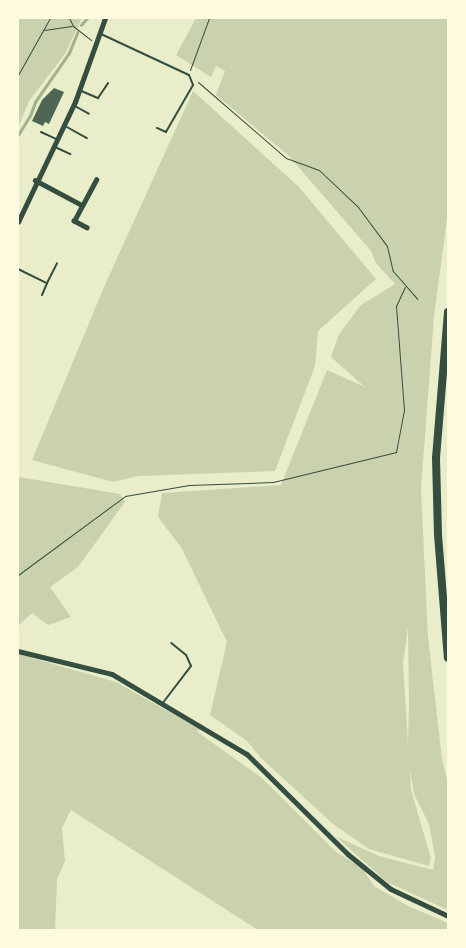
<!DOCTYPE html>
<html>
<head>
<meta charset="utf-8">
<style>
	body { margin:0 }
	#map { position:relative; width:466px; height:948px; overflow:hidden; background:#e9edc9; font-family:Inter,sans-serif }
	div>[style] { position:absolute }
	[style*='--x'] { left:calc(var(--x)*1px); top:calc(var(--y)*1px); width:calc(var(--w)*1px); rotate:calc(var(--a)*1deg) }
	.green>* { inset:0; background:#cad2ad }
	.stream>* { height:2.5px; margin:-1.25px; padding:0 1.25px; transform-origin:1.25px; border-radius:1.25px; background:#a3b18a }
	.building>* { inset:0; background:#4f6655 }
	.path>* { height:1px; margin:-0.5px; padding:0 0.5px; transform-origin:0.5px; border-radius:0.5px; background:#344e41 }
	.service>* { height:2px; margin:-1px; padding:0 1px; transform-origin:1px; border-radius:1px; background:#344e41 }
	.minor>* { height:4.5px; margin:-2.25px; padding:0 2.25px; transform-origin:2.25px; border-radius:2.25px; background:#344e41 }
	.motorway>* { height:8px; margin:-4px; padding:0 4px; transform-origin:4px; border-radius:4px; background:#344e41 }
	span { translate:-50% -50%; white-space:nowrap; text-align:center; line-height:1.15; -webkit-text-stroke:5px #fefae0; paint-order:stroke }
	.frame { position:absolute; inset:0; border:19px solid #fefae0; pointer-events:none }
</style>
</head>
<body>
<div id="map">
	<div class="green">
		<div style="clip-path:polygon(18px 18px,82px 18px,65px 54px,29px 101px,18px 128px)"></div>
		<div style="clip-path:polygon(evenodd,196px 18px,448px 18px,448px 211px,434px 316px,421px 489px,428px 637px,442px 759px,448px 783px,448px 910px,387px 882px,335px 836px,379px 856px,433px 870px,435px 857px,429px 824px,414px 794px,410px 769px,411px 790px,431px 858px,429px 866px,369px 849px,333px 824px,261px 758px,247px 741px,210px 715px,227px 642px,181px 547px,158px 517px,162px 493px,281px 485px,327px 370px,365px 387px,331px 357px,339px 334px,361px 305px,395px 284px,376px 263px,371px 251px,289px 156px,216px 95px,225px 71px,216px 66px,211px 77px,176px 55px,196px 18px,408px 627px,409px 707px,408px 744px,403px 663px,408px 627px)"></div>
		<div style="clip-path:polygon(193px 91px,299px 187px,376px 279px,318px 331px,315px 366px,275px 471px,138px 476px,113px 482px,32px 460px,104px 287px)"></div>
		<div style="clip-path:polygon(19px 477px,120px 494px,125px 502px,78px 567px,50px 587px,71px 617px,48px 625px,32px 613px,18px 626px)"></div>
		<div style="clip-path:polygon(18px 654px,116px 682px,201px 730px,196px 731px,262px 778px,336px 852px,362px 868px,374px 886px,408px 906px,448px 923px,448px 930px,258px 930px,71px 810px,62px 828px,65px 861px,57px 879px,55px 930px,18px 930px)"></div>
	</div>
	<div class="stream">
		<div style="--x:81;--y:25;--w:9;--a:-49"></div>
		<div style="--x:18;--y:135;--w:22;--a:-58"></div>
		<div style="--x:30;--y:116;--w:15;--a:-70"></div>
		<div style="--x:35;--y:102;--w:60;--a:-55.2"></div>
		<div style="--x:69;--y:53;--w:22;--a:-68"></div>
	</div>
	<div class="building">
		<div style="clip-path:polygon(54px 88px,64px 92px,49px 124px,45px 122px,43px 126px,32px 121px,42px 100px)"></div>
	</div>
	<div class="path">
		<div style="--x:69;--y:18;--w:9;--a:63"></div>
		<div style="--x:73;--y:26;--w:23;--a:38"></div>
		<div style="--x:44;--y:30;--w:28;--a:-8"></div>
		<div style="--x:190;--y:70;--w:55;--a:-69.9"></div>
		<div style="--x:18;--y:75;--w:65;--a:-60.7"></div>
		<div style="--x:198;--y:82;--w:116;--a:40.8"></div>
		<div style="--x:286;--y:158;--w:35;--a:20"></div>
		<div style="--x:319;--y:170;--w:54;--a:43.5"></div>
		<div style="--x:358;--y:207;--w:49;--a:53.4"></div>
		<div style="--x:387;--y:246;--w:26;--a:77"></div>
		<div style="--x:393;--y:271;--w:37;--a:49"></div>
		<div style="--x:18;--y:575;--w:133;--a:-36.4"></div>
		<div style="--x:125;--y:496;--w:65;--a:-9.8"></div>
		<div style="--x:189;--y:485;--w:84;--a:-2"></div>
		<div style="--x:273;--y:482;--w:127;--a:-13.7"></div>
		<div style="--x:396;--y:452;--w:43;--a:-79.2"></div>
		<div style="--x:404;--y:410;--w:104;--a:-94.4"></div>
		<div style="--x:396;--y:306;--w:21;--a:-65"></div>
	</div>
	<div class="service">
		<div style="--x:101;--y:34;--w:97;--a:25"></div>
		<div style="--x:189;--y:75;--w:11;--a:68"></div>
		<div style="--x:193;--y:85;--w:54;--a:119.9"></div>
		<div style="--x:166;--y:132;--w:10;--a:-156"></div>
		<div style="--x:79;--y:90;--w:21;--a:23"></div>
		<div style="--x:98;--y:98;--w:18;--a:-56"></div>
		<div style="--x:73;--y:105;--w:18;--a:29"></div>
		<div style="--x:65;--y:126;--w:25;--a:29"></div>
		<div style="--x:41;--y:132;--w:17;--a:25"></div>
		<div style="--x:55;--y:147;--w:17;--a:25"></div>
		<div style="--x:18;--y:269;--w:32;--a:26"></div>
		<div style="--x:47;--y:283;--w:22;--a:-63"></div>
		<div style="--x:42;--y:295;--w:13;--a:-67"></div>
		<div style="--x:162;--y:704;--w:48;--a:-52.7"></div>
		<div style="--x:191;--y:666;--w:12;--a:-114"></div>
		<div style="--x:186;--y:655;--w:19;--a:-141"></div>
	</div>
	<div class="minor">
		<div style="--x:35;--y:180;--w:53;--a:28"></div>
		<div style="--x:18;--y:222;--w:133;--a:-64.6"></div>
		<div style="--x:75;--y:102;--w:89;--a:-70.3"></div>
		<div style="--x:87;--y:228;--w:15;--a:-152"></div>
		<div style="--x:74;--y:221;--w:47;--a:-61.8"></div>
		<div style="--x:18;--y:651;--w:97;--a:13.7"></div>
		<div style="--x:112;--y:674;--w:157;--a:30.7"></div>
		<div style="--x:247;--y:754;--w:142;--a:44.7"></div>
		<div style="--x:348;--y:854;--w:55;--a:39.1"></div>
		<div style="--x:391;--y:889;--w:63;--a:25.3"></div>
	</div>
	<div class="motorway">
		<div style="--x:448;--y:312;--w:146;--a:94.7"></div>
		<div style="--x:436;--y:458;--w:77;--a:88.5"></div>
		<div style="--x:438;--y:535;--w:123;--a:85.4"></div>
	</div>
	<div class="frame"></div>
</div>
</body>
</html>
